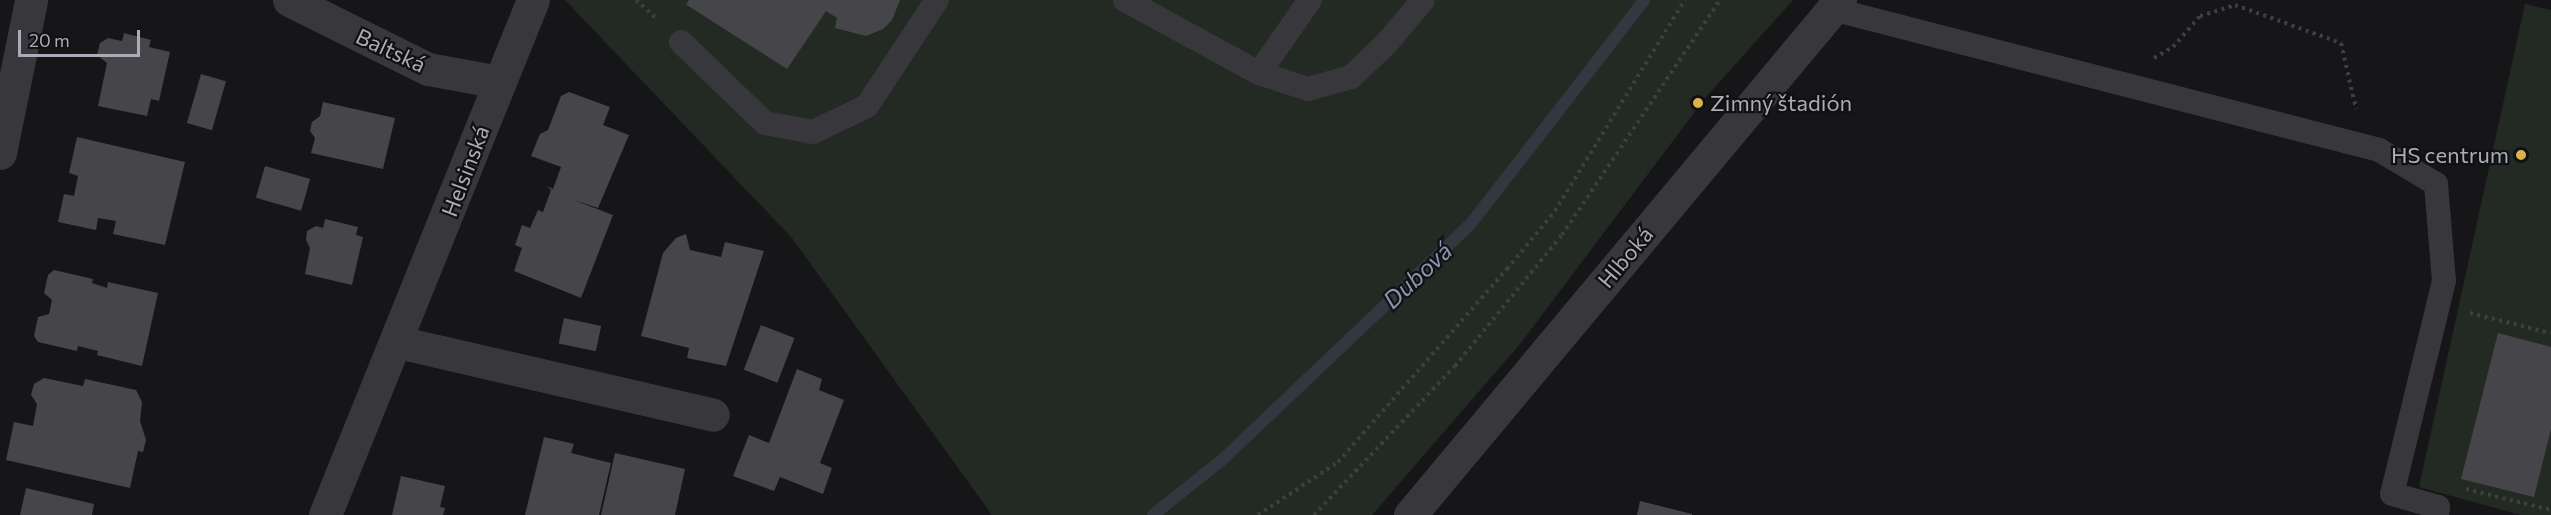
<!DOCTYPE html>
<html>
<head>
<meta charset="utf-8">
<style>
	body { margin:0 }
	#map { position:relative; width:2551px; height:515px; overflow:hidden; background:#161618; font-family:Commissioner,sans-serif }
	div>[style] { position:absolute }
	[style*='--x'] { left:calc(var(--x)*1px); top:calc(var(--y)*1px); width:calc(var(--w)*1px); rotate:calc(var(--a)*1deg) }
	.green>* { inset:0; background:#232a24 }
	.stream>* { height:12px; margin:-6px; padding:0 6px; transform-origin:6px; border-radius:6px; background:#31383f }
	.building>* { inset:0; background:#46464a; transform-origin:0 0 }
	.path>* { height:4px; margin-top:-2px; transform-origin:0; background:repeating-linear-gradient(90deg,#3e3f43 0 3px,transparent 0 7.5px) }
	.service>* { height:24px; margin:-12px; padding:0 12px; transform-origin:12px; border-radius:12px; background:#38383c }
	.minor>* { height:33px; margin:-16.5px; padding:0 16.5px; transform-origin:16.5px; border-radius:16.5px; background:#38383c }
	.dots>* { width:16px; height:16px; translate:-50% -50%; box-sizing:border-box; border:3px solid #111113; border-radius:50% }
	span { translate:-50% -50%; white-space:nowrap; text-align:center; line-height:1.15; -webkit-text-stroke:4.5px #111113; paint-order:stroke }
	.street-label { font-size:22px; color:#aaadb6 }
	.poi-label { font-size:22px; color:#aaadb6 }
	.left { translate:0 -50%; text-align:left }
	.right { translate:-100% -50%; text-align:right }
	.water-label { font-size:24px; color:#8598ad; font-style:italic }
	.scale { position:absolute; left:18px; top:30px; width:122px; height:27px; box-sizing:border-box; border:3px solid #aaadb6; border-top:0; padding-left:8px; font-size:18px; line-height:21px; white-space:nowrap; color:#aaadb6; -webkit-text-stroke:4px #111113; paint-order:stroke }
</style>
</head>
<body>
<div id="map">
	<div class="green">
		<div style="clip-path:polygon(565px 0,1793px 0,1706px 97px,1520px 344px,1372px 515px,992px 515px,792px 238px)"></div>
		<div style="clip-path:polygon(2525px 4px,2551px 10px,2551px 515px,2521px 515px,2419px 487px)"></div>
	</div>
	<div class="stream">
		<div style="--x:1153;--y:515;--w:88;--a:-38.6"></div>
		<div style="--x:1222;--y:460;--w:340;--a:-43.5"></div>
		<div style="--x:1469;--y:226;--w:286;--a:-52.2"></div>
	</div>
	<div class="building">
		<div style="clip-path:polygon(689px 0,900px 0,892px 20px,883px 29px,866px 36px,835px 28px,837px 18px,826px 11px,787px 69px,690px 7px,686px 5px)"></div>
		<div style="clip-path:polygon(124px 33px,151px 40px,149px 47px,170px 52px,159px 101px,151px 99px,147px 116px,98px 106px,107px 63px,97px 55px,100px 43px,108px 38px,122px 41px)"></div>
		<div style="left:201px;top:74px;width:26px;height:51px;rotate:16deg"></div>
		<div style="clip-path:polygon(569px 92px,610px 107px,603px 125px,629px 135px,598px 208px,571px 199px,613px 215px,581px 298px,514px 271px,522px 248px,515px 245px,522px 225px,530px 228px,538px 210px,543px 212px,551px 190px,546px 186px,553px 189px,561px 167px,531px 156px,540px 134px,548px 130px,561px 96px)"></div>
		<div style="clip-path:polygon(323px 102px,395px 118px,383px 169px,311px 153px,315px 138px,310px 131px,312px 122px,320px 116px)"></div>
		<div style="clip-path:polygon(77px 137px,185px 162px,165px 245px,113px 234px,116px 221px,98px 218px,96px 230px,58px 222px,64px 194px,74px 196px,78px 176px,69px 173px)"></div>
		<div style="left:265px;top:166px;width:47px;height:33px;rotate:16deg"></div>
		<div style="clip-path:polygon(325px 219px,358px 227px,356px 235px,363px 237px,352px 285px,305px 274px,310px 248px,306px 240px,307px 231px,316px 226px,323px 228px)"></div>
		<div style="clip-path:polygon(686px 234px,690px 250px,721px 257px,725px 242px,764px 251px,726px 366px,687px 358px,689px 348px,641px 336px,663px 253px,676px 238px)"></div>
		<div style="clip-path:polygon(54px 270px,93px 279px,92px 283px,107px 288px,108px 282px,158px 293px,142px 366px,97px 355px,98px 351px,78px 346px,77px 351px,38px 342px,34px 336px,38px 317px,49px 314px,52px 300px,44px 293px,48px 275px)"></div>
		<div style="left:564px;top:318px;width:38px;height:26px;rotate:12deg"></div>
		<div style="left:761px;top:325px;width:36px;height:48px;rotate:21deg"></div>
		<div style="clip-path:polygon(2498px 333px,2551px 347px,2551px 429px,2534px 497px,2461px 479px)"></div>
		<div style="clip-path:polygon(797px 369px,822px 379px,819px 390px,844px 400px,820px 463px,832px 468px,823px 494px,780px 477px,774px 491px,733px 476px,749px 435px,769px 443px)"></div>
		<div style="clip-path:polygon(44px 378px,83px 386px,85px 379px,136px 390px,142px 402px,140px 421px,146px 440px,143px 452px,138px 451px,130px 488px,6px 460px,14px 422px,33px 426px,37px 404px,31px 395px,34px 384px)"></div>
		<div style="clip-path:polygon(544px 437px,574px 444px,571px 453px,611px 463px,599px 515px,525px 515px)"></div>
		<div style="clip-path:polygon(615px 453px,685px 469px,675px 515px,601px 515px)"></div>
		<div style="clip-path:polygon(401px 476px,445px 486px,440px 507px,445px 508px,443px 515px,392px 515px)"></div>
		<div style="clip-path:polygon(26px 488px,94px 504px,92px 515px,20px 515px)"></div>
		<div style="clip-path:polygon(1640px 501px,1692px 514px,1692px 515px,1637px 515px)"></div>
	</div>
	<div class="path">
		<div style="--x:636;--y:0;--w:30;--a:42"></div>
		<div style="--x:2154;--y:58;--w:22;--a:-30"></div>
		<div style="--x:2173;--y:47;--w:41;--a:-48.9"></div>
		<div style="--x:2200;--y:16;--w:37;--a:-17"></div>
		<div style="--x:2235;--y:5;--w:113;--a:19.7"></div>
		<div style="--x:2341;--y:43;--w:68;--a:77.2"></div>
		<div style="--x:2470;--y:313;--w:83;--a:13.9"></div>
		<div style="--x:2466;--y:489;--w:88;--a:13.9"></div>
		<div style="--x:1258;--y:515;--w:96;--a:-33.5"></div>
		<div style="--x:1338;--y:462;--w:257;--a:-48.8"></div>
		<div style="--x:1507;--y:269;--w:75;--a:-50.4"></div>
		<div style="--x:1555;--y:211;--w:248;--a:-58.4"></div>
		<div style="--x:1314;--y:515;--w:205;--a:-46.6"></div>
		<div style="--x:1455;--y:366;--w:169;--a:-50.8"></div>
		<div style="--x:1562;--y:235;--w:283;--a:-56.1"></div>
	</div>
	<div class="service">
		<div style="--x:1125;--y:0;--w:153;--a:28.6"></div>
		<div style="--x:1259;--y:73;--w:89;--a:-55.1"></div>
		<div style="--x:1832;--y:9;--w:565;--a:14.45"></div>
		<div style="--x:2379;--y:150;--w:66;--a:30.8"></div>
		<div style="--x:2436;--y:184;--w:97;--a:85.3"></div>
		<div style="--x:2444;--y:281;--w:219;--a:103.7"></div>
		<div style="--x:2392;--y:494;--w:48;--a:15.8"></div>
		<div style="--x:2438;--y:507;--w:8;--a:97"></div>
		<div style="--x:681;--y:42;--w:117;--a:44"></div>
		<div style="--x:765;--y:123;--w:49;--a:10.6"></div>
		<div style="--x:813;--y:132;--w:60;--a:-25.7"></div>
		<div style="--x:867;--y:106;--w:127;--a:-56.6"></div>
		<div style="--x:1259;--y:73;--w:52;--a:18.1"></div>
		<div style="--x:1308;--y:89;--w:45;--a:-15.6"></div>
		<div style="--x:1351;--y:77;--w:48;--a:-43.3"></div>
		<div style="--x:1386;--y:44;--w:57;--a:-49.9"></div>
	</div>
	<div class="minor">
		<div style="--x:289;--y:0;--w:155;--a:26.4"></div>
		<div style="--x:428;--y:69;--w:73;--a:10.2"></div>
		<div style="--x:0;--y:153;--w:156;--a:-78.5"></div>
		<div style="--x:398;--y:342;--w:323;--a:13"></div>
		<div style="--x:325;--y:515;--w:555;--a:-68.01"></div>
		<div style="--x:1410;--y:515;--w:671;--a:-50.14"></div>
	</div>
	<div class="dots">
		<div style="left:1698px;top:103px;background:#dbb34b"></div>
		<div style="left:2521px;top:155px;background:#dbb34b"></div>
	</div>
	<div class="street-label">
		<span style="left:391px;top:50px;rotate:25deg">Baltská</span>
		<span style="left:465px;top:171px;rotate:-69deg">Helsinská</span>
		<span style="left:1625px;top:257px;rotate:-50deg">Hlboká</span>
	</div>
	<div class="poi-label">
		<span class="left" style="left:1710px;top:103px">Zimný štadión</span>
		<span class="right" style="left:2509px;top:155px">HS centrum</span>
	</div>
	<div class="water-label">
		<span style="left:1417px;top:275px;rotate:-43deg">Dubová</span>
	</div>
	<div class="scale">20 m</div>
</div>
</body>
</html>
